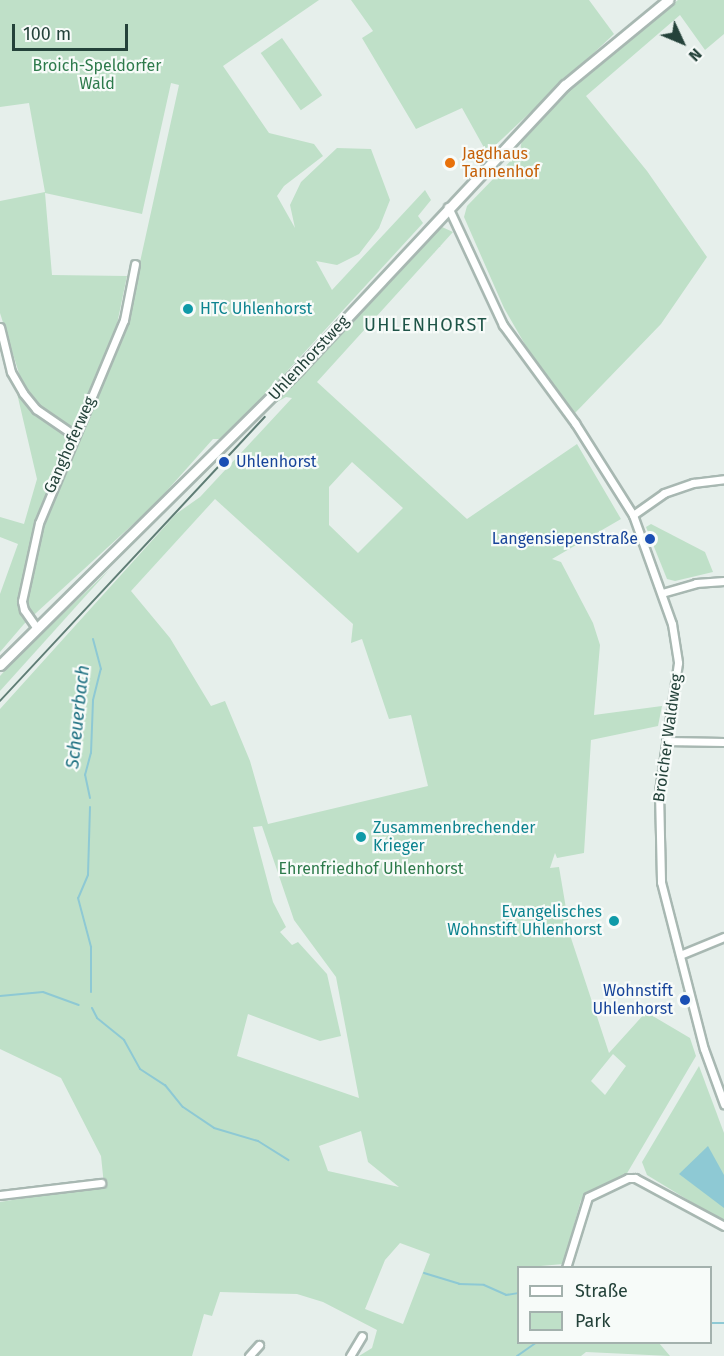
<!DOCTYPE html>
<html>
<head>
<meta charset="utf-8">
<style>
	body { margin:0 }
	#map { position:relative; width:724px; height:1356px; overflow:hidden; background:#e6efeb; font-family:"Fira Sans",sans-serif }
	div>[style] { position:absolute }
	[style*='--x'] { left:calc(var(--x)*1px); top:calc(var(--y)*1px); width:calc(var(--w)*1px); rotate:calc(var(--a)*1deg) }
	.green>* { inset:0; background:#bfe0c8; transform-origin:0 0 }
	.water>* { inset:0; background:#8ec9d4 }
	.stream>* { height:2px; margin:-1px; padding:0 1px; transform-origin:1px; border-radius:1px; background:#8ec9d4 }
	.roads { filter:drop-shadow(2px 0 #a8b8b2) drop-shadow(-2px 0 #a8b8b2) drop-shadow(0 2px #a8b8b2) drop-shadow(0 -2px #a8b8b2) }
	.street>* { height:7px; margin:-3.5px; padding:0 3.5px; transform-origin:3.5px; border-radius:3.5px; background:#fff }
	.secondary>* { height:9px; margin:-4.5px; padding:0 4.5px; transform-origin:4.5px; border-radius:4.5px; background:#fff }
	.tram>* { height:1.5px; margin:-0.75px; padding:0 0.75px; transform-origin:0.75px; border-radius:0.75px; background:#5f7d75 }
	.dots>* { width:16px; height:16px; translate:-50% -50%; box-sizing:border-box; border:3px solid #f7fbf9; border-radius:50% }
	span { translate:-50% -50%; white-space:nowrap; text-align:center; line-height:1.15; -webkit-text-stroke:4.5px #f7fbf9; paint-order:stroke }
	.park-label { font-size:16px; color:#2d7a4b }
	.food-label { font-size:16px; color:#c56008 }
	.left { translate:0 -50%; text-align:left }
	.culture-label { font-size:16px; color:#0d838f }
	.right { translate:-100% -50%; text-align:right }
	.street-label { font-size:16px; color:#24423a }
	.transit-label { font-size:16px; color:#164399 }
	.neighbourhood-label { font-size:18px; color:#1f5548; letter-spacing:1.5px }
	.water-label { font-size:18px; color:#1c6f80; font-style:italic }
	.legend { position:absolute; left:517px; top:1266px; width:195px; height:78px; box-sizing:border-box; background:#f7fbf9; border:2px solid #a3b1ad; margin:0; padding:8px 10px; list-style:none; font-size:18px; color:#24423a }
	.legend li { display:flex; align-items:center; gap:12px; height:30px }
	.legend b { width:30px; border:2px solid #a3b1ad }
	.north { position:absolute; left:652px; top:12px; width:60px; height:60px; -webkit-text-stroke:4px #f7fbf9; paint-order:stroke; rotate:134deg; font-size:16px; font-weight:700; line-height:24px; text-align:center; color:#24423a }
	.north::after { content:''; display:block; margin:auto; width:21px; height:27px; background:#24423a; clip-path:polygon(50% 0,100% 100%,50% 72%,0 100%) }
	.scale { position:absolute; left:12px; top:24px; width:116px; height:27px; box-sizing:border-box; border:3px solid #24423a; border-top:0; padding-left:8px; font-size:18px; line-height:21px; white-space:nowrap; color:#24423a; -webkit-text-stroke:4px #f7fbf9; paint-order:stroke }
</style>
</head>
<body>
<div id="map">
	<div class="green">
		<div style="clip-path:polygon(evenodd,0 0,319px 0,223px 66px,269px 133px,314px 144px,323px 156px,284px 186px,277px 196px,295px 228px,290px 205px,301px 182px,337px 148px,371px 149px,390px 200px,379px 228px,359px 254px,337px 265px,316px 261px,332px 290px,425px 190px,431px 200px,418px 216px,423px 223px,225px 439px,213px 439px,155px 504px,24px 624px,0 652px,0 594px,18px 544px,0 537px,0 517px,24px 524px,37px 479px,16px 389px,23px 386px,0 313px,0 201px,45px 192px,29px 103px,0 107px,0 0,171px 83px,179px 85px,127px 321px,91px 409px,85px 405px,116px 329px,127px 276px,52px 275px,45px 193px,142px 214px,171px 83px)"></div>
		<div style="clip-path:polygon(351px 0,589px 0,614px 34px,487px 153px,462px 108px,416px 129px,362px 38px,373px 31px)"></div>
		<div style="clip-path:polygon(678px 0,724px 0,724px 34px,705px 50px,680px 15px,586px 96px,647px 171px,707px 257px,661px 324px,575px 413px,534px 360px,504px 308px,464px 217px,467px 206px,520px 151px,522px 139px,555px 104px,597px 64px)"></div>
		<div style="left:282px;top:38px;width:70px;height:26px;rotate:55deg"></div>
		<div style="clip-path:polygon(evenodd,442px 227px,453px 232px,317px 382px,467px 519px,577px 444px,621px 519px,552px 559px,561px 562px,593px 623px,600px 645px,594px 715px,662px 706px,658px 726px,591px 740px,584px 853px,557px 858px,555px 853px,550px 868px,559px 867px,571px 938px,609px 1053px,646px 1012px,690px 1038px,696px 1056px,626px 1175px,581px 1200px,563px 1264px,518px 1268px,518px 1342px,659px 1343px,670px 1356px,586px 1352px,581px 1356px,359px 1356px,372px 1348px,377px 1330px,323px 1302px,297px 1294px,220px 1292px,212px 1316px,204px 1314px,192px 1356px,0 1356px,0 1202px,104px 1185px,101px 1156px,61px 1078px,0 1049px,0 709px,176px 514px,200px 497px,292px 398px,286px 397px,270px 406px,442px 227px,352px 462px,403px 508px,358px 553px,329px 525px,329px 487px,352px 462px,442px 227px,215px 499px,353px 624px,351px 643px,362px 639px,389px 719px,411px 715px,428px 786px,268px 824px,250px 761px,225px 701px,211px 706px,170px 638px,131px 591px,215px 499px,442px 227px,262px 826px,294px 920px,336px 977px,359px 1098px,237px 1056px,248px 1014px,320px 1041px,341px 1036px,327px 974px,298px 942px,292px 945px,280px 932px,286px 927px,273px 902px,253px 827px,262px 826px,442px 227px,613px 1054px,626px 1066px,605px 1095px,591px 1081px,613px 1054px,442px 227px,361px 1131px,368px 1162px,399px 1187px,328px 1171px,319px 1146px,361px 1131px,442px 227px,400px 1243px,430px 1254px,403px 1324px,365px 1309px,385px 1260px,400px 1243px)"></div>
		<div style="clip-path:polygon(651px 524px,705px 552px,713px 572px,675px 581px,667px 579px,646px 527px)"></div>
		<div style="clip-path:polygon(109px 570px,0 691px,0 676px,15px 659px)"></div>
		<div style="clip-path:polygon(699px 1066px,724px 1133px,724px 1222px,647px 1175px,642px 1162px)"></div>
	</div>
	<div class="water">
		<div style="clip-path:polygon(708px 1146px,724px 1175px,724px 1208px,679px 1174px)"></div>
	</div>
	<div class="stream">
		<div style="--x:90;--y:798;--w:24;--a:-102"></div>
		<div style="--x:85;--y:775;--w:23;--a:-75"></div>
		<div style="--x:91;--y:753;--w:53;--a:-87.8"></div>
		<div style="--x:93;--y:700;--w:32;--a:-76"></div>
		<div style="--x:101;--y:669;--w:31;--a:-105"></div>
		<div style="--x:90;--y:807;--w:68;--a:91.7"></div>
		<div style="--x:88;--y:875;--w:25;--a:113"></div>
		<div style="--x:78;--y:898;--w:51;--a:75.1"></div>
		<div style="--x:91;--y:947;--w:45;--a:90"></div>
		<div style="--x:0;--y:996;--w:43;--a:-5.3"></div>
		<div style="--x:43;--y:992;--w:38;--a:20"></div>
		<div style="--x:92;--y:1008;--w:11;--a:63"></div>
		<div style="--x:97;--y:1018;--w:35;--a:39"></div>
		<div style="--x:124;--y:1040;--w:33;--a:61"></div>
		<div style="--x:140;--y:1069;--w:30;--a:33"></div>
		<div style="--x:165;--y:1085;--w:28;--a:51"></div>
		<div style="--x:183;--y:1107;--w:37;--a:34"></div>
		<div style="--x:214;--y:1128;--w:46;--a:16.5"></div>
		<div style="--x:258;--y:1141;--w:36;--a:32"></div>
		<div style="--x:424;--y:1273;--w:37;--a:17"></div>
		<div style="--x:459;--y:1284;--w:25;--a:2"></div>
		<div style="--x:484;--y:1285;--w:24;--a:24"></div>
		<div style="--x:506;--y:1295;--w:12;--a:-9"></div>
		<div style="--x:710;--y:1323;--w:14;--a:0"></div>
		<div style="--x:517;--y:1356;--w:24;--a:-35"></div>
	</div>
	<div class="roads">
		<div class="street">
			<div style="--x:448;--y:207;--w:130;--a:65"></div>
			<div style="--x:503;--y:325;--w:122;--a:53.7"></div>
			<div style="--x:575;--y:423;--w:109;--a:57.8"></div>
			<div style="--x:633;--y:515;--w:116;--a:70.3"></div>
			<div style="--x:672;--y:624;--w:39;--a:81"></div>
			<div style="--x:678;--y:663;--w:130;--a:98.4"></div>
			<div style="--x:659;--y:792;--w:90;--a:88.7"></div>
			<div style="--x:661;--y:882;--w:172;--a:75.6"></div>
			<div style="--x:704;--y:1049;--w:59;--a:70"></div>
			<div style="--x:0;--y:327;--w:46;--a:76.3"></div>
			<div style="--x:11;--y:372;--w:24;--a:60"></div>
			<div style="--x:23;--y:393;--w:21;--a:51"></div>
			<div style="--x:36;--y:409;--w:46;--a:34.4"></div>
			<div style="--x:633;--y:515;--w:38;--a:-35"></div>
			<div style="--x:664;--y:493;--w:31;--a:-19"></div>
			<div style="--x:693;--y:483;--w:31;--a:-7"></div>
			<div style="--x:662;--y:593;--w:35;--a:-16"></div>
			<div style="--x:696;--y:583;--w:28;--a:-4"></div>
			<div style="--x:36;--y:627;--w:21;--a:-125"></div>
			<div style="--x:24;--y:610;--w:9;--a:-103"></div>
			<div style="--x:22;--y:601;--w:80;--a:-77.7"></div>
			<div style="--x:39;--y:523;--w:220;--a:-67.3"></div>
			<div style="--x:124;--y:320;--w:57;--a:-78.9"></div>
			<div style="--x:666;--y:741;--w:58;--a:1"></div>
			<div style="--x:680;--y:955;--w:48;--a:-22.2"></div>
			<div style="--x:0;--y:1195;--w:102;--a:-6.8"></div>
			<div style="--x:566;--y:1268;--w:74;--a:-72.8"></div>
			<div style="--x:588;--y:1197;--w:44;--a:-25.4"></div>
			<div style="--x:628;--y:1178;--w:7;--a:0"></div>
			<div style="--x:635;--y:1178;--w:101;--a:28.3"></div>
			<div style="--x:249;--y:1356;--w:15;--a:-48"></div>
			<div style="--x:350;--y:1356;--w:23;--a:-59"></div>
		</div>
		<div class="secondary">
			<div style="--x:0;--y:665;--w:421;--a:-44.7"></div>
			<div style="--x:299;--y:369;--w:389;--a:-46.9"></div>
			<div style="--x:565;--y:85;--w:134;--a:-39.5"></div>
		</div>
	</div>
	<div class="tram">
		<div style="--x:0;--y:701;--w:388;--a:-47"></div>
	</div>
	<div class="dots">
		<div style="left:450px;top:163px;background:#e8710a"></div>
		<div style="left:188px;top:309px;background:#0f9aa8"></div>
		<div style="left:224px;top:462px;background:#1a4fb4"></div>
		<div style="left:650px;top:539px;background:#1a4fb4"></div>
		<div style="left:361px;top:837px;background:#0f9aa8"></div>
		<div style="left:614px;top:921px;background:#0f9aa8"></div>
		<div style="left:685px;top:1000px;background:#1a4fb4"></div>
	</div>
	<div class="park-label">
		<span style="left:97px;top:75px">Broich-Speldorfer<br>Wald</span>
		<span style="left:371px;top:869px">Ehrenfriedhof Uhlenhorst</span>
	</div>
	<div class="food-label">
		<span class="left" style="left:462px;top:163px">Jagdhaus<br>Tannenhof</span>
	</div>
	<div class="culture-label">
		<span class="left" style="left:200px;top:309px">HTC Uhlenhorst</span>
		<span class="left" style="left:373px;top:837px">Zusammenbrechender<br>Krieger</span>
		<span class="right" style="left:602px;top:921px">Evangelisches<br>Wohnstift Uhlenhorst</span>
	</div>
	<div class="street-label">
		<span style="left:309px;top:358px;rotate:-47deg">Uhlenhorstweg</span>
		<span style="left:70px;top:445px;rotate:-66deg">Ganghoferweg</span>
		<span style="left:668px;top:738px;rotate:-82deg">Broicher Waldweg</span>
	</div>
	<div class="transit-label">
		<span class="left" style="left:236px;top:462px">Uhlenhorst</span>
		<span class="right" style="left:638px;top:539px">Langensiepenstraße</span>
		<span class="right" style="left:673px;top:1000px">Wohnstift<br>Uhlenhorst</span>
	</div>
	<div class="neighbourhood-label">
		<span style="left:426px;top:325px">UHLENHORST</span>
	</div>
	<div class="water-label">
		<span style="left:78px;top:717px;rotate:-84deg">Scheuerbach</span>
	</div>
	<ul class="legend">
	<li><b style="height:8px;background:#fff"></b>Straße</li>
	<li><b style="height:16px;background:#bfe0c8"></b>Park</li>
	</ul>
	<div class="north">N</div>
	<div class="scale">100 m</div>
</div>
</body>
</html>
